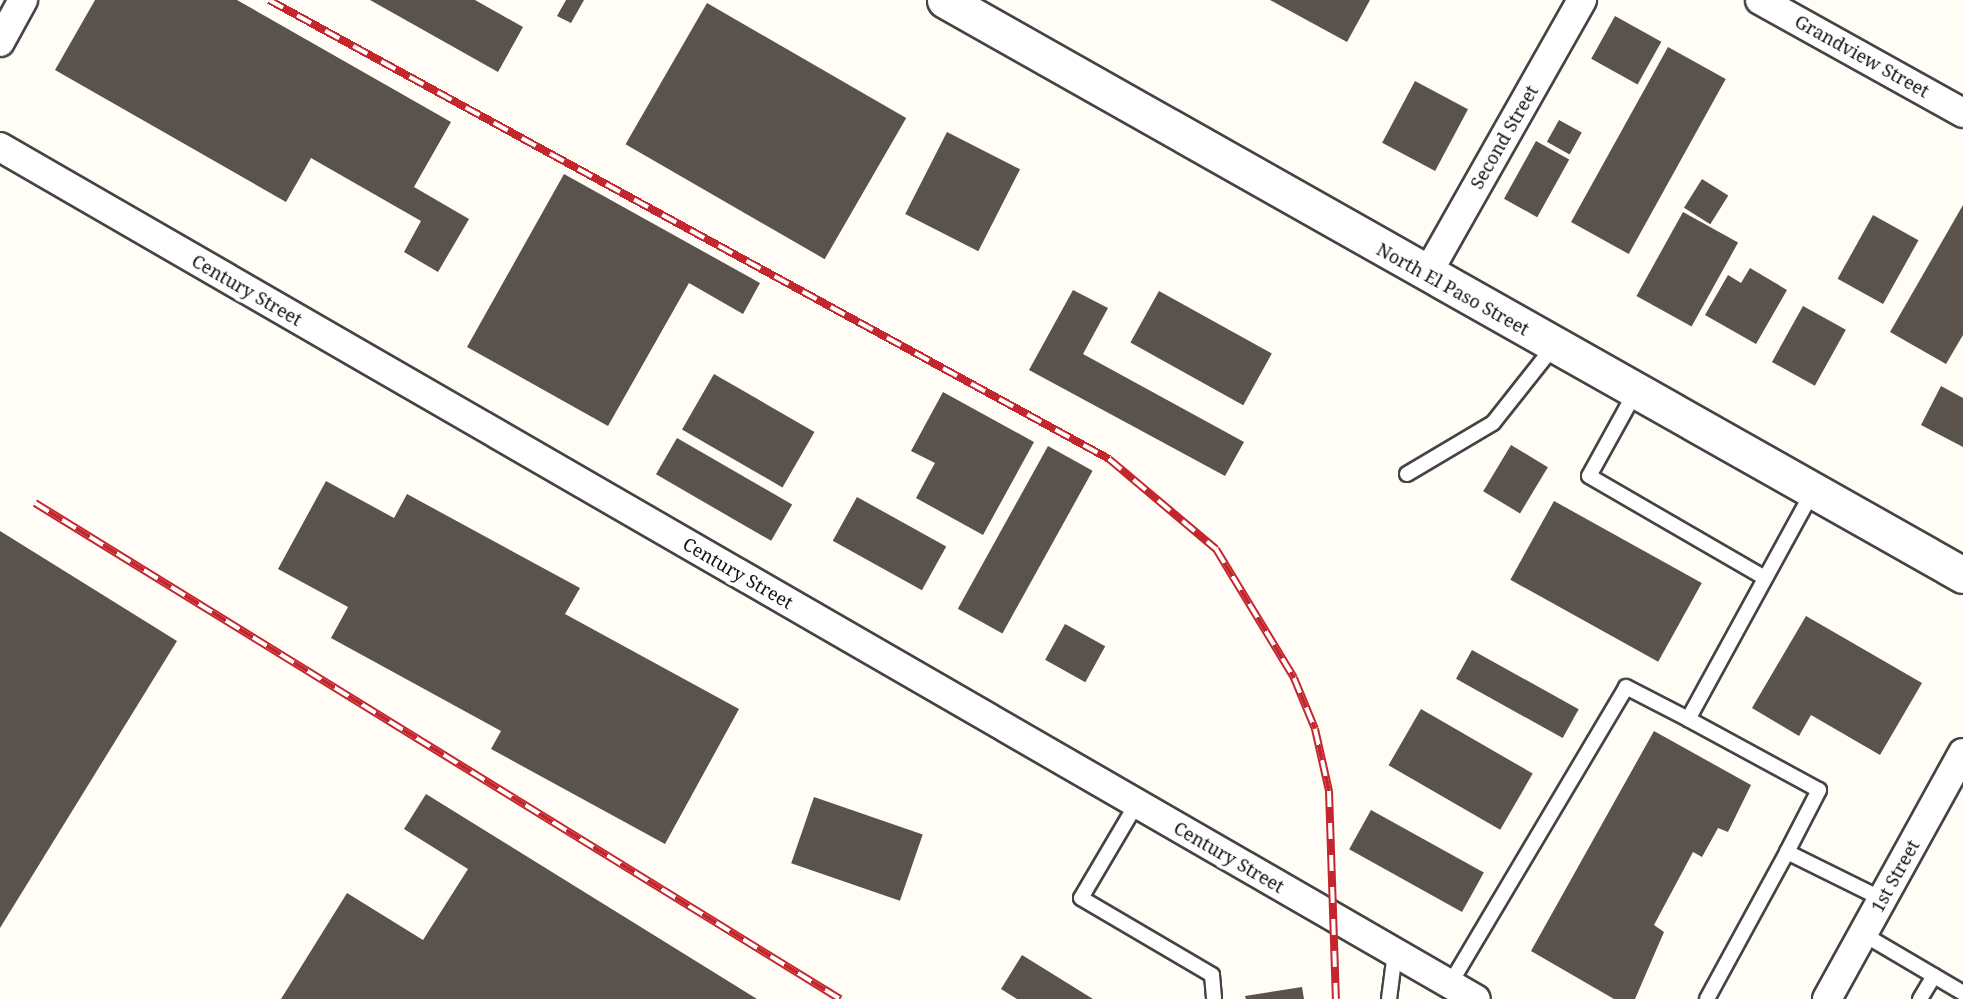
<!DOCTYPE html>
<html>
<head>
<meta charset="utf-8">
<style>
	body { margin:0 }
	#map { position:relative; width:1963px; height:999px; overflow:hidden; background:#fffdf5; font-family:"Noto Serif",serif }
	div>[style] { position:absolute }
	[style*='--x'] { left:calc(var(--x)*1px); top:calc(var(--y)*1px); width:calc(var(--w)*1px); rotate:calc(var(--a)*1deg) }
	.building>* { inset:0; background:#5a524d; transform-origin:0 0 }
	.roads { filter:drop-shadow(2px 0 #444) drop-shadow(-2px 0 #444) drop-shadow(0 2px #444) drop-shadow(0 -2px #444) }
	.service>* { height:14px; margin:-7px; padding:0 7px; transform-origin:7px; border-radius:7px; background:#fff }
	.minor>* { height:28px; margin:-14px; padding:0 14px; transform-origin:14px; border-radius:14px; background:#fff }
	.tertiary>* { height:35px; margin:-17.5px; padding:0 17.5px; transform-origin:17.5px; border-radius:17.5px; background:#fff }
	.rail>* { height:8px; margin-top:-4px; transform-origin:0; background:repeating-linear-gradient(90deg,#fff 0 16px,#c4262e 0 32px); box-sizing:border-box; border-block:2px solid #c4262e }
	span { translate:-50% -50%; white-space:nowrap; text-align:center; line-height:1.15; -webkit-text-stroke:7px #fff; paint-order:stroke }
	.street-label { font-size:18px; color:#111 }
</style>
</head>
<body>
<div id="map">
	<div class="building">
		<div style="clip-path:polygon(95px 0,237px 0,451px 122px,414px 187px,469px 219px,438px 272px,404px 252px,421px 221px,311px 158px,286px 202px,55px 70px)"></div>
		<div style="clip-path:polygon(370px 0,475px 0,523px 27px,498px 72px)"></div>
		<div style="clip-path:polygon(566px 0,584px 0,571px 23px,557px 16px)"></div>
		<div style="clip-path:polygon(1270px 0,1370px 0,1347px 42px)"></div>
		<div style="left:707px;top:3px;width:230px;height:163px;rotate:30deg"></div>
		<div style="left:1615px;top:16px;width:53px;height:49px;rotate:29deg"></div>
		<div style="left:1668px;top:47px;width:66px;height:200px;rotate:29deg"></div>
		<div style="left:1415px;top:81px;width:60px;height:70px;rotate:28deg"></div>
		<div style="left:1559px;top:120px;width:26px;height:25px;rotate:29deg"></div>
		<div style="left:947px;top:132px;width:82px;height:92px;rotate:27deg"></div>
		<div style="left:1536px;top:141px;width:38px;height:66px;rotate:29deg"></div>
		<div style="clip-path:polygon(564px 174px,760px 283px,743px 314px,689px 283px,608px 426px,467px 347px)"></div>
		<div style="left:1702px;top:179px;width:31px;height:34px;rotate:32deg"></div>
		<div style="clip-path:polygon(1963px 205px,1963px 335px,1946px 364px,1890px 332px)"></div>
		<div style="left:1683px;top:212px;width:63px;height:96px;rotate:29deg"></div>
		<div style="left:1873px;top:215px;width:52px;height:73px;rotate:29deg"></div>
		<div style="clip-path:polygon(1750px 268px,1787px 290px,1756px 344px,1705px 315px,1728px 275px,1741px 283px)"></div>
		<div style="clip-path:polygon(1073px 290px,1108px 308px,1083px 354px,1244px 442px,1225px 476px,1029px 370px)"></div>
		<div style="left:1159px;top:291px;width:129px;height:59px;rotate:29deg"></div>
		<div style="left:1803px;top:306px;width:49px;height:64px;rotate:29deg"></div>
		<div style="left:714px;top:374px;width:116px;height:64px;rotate:30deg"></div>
		<div style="clip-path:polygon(1941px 386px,1963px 398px,1963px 447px,1921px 425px)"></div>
		<div style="clip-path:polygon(943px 392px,1034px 442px,983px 535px,916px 498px,935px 463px,911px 451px)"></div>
		<div style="left:677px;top:438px;width:133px;height:42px;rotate:30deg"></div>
		<div style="left:1511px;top:445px;width:43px;height:54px;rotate:31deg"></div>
		<div style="left:1048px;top:446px;width:51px;height:186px;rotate:29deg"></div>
		<div style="clip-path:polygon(326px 481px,394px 518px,407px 494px,580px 588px,565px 614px,739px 709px,665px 844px,491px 749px,501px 731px,331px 638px,348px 607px,278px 569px)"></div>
		<div style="left:857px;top:497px;width:102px;height:50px;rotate:29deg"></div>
		<div style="left:1554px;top:501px;width:169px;height:90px;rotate:29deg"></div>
		<div style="clip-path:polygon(0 531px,177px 641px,0 928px)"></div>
		<div style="clip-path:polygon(1806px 616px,1922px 683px,1880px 755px,1811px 715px,1799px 736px,1752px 708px)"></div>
		<div style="left:1065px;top:624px;width:46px;height:41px;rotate:29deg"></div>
		<div style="left:1472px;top:650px;width:122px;height:33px;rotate:29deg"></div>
		<div style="left:1421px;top:709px;width:129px;height:65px;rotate:30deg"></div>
		<div style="clip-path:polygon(1654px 731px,1751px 785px,1728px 832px,1718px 828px,1702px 857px,1693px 852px,1654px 925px,1664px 932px,1635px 999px,1614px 999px,1531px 951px)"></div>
		<div style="clip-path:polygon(426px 794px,757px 999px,281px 999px,347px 893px,423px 940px,468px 869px,404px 829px)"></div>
		<div style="left:814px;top:797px;width:115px;height:70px;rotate:19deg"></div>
		<div style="left:1371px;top:810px;width:129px;height:45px;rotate:29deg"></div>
		<div style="clip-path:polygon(1022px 955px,1093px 999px,1017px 999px,1001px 989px)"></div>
		<div style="clip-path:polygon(1302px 987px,1304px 999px,1246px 999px,1245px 996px)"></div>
	</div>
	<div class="roads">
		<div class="service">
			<div style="--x:1636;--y:391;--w:97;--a:118.9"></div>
			<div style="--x:1589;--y:476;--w:203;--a:30.1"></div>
			<div style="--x:1407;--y:474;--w:100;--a:-30.7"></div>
			<div style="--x:1493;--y:423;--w:98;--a:-51.6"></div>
			<div style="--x:1813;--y:491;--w:260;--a:118.7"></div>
			<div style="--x:1688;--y:719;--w:149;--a:28.5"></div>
			<div style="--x:1819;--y:790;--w:70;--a:117.3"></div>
			<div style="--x:1787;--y:852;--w:106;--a:26.3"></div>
			<div style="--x:1137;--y:803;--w:110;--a:120.5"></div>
			<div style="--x:1081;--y:898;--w:152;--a:30.4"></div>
			<div style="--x:1212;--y:975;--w:24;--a:85"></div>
			<div style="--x:1863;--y:934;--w:116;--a:30.5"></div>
			<div style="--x:1450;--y:984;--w:345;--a:-59.3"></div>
			<div style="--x:1626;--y:687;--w:70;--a:27.3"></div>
			<div style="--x:1389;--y:999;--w:46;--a:-82.6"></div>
			<div style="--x:1707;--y:999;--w:167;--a:-61.4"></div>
			<div style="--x:1920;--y:999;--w:27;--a:-59"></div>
		</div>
		<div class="minor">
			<div style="--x:1760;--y:0;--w:232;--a:29.1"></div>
			<div style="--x:0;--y:42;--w:48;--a:-61.3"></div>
			<div style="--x:0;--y:147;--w:1704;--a:30"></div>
			<div style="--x:1427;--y:274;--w:315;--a:-60.5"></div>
			<div style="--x:1827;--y:999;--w:281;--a:-61.1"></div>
		</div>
		<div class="tertiary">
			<div style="--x:945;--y:0;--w:1169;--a:29.46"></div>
		</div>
	</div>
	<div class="rail">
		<div style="--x:269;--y:0;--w:957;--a:28.65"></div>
		<div style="--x:1109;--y:459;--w:140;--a:40.1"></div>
		<div style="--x:1216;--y:549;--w:151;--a:58.8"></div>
		<div style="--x:1294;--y:678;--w:55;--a:67.6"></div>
		<div style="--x:1315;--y:729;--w:64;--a:77.3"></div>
		<div style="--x:1329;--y:791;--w:208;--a:88.1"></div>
		<div style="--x:35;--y:503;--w:946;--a:31.64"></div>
	</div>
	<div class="street-label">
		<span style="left:1862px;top:56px;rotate:29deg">Grandview Street</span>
		<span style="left:1504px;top:137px;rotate:-60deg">Second Street</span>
		<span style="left:1453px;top:289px;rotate:29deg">North El Paso Street</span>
		<span style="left:247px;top:290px;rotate:30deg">Century Street</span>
		<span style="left:738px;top:573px;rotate:30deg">Century Street</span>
		<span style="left:1229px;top:857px;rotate:30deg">Century Street</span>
		<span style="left:1895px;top:876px;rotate:-61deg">1st Street</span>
	</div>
</div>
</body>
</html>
